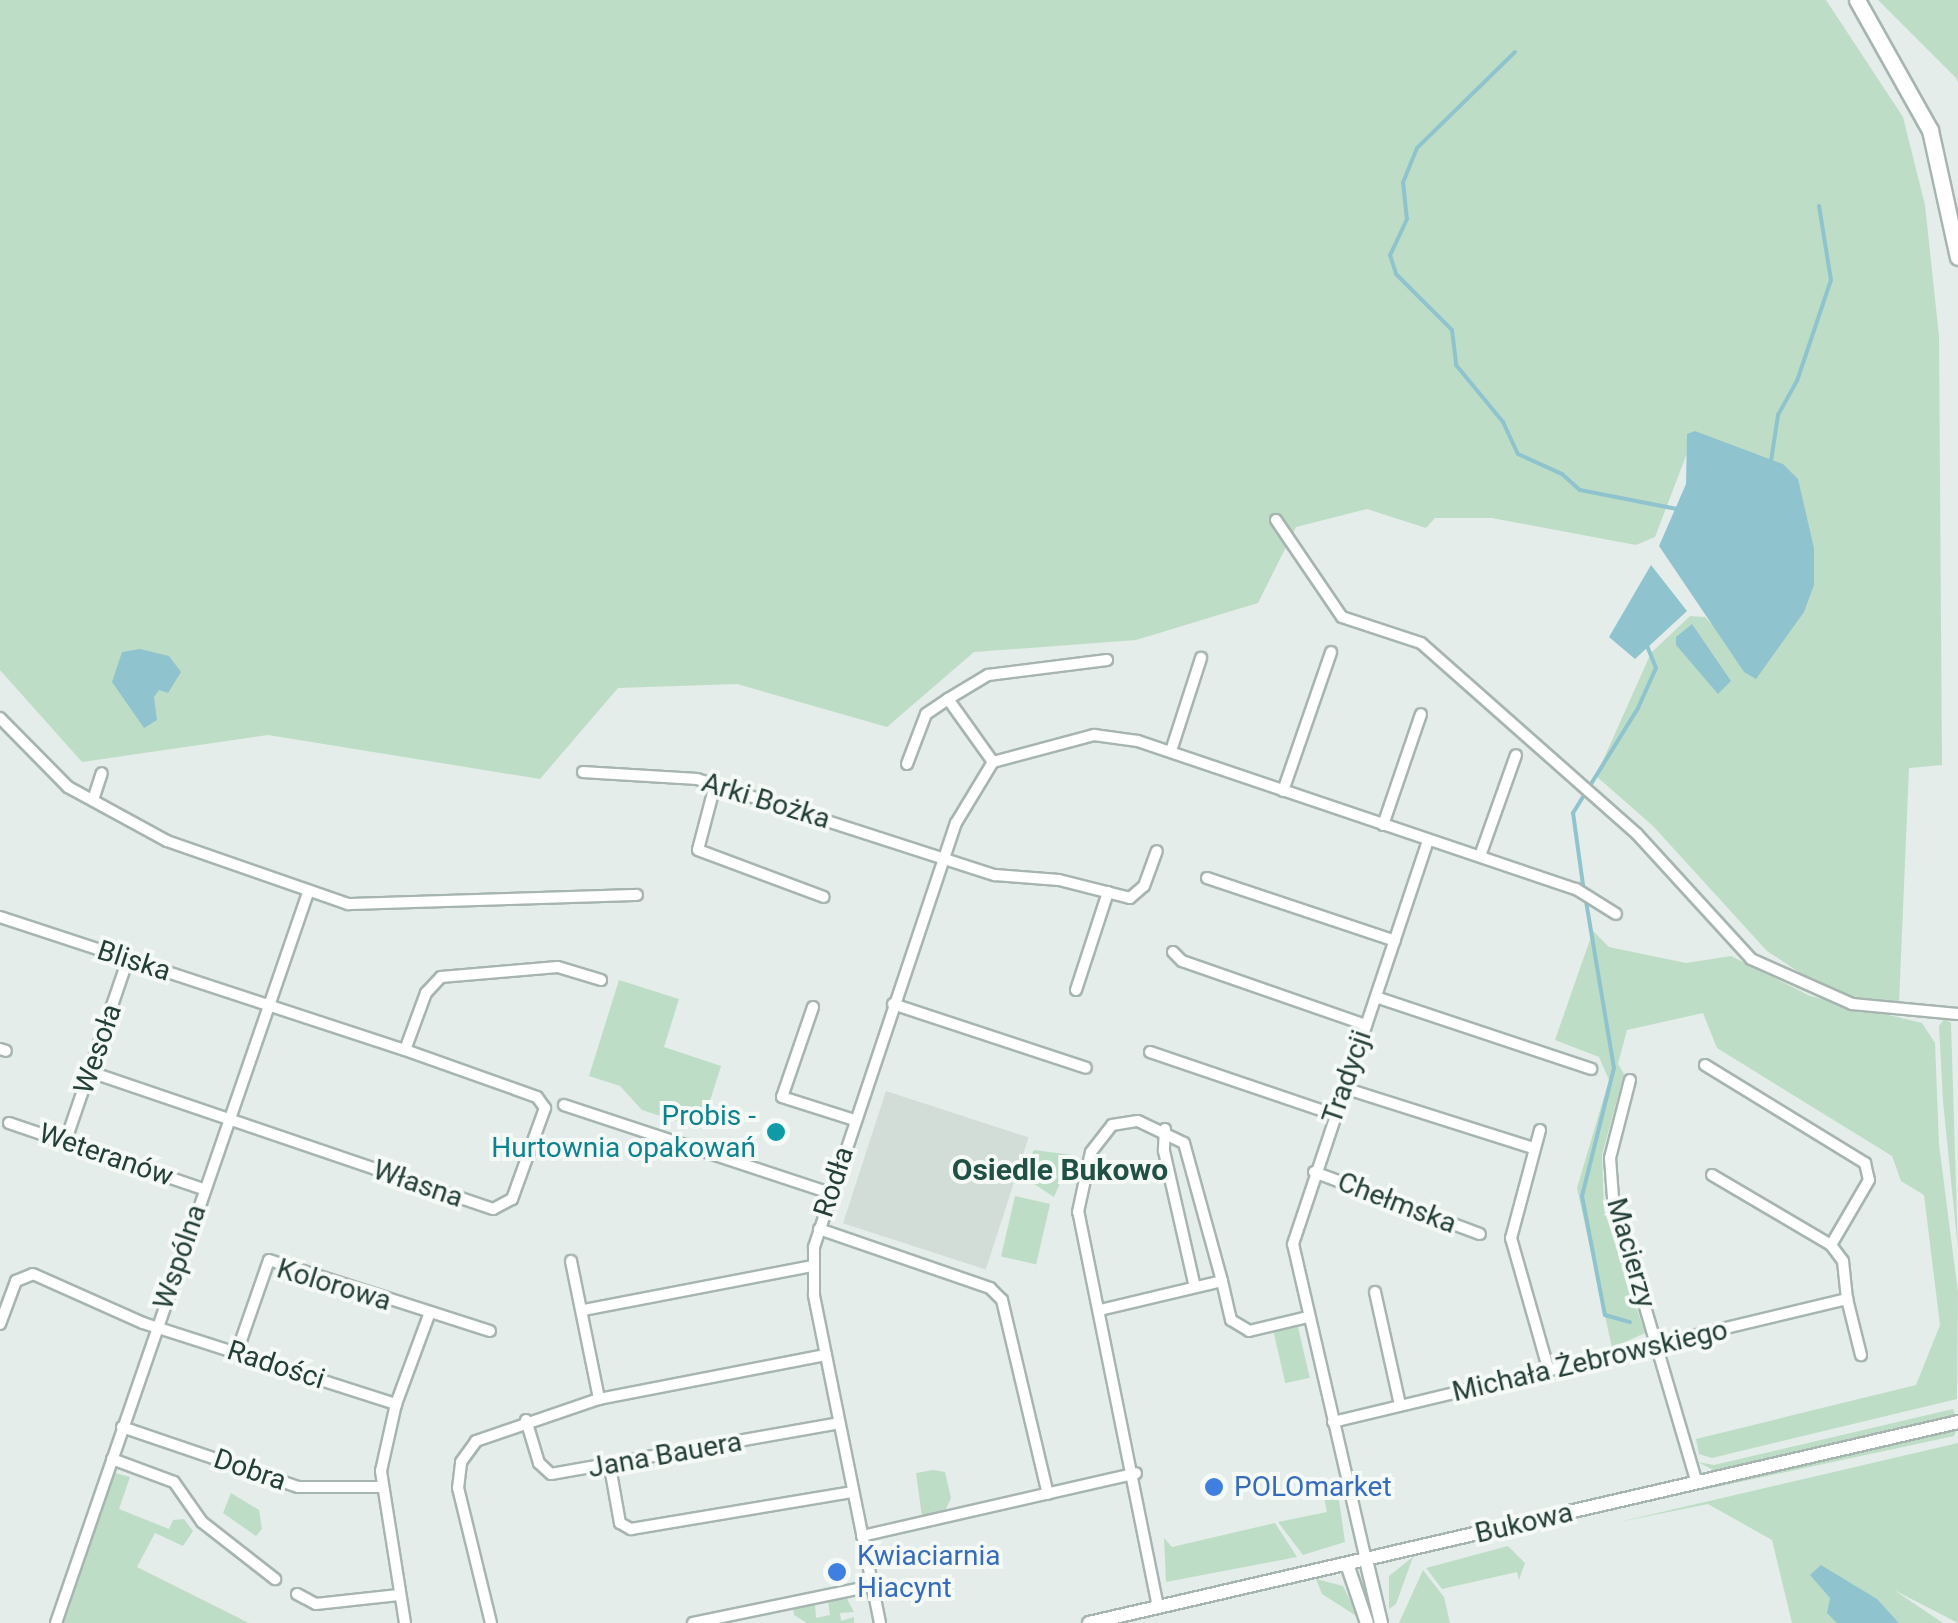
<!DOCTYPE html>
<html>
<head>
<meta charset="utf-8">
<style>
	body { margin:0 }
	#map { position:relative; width:1958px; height:1623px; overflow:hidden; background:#e4ede9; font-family:Roboto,sans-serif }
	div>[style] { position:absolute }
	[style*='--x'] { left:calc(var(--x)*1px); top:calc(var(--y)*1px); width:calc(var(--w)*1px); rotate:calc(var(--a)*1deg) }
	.built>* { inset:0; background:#d3ddd8; transform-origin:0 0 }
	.green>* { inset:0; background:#beddc7; transform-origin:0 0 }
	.water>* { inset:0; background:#8fc4cf }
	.stream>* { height:4px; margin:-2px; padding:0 2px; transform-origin:2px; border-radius:2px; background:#8fc4cf }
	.roads { filter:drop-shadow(2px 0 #a7b5b0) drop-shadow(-2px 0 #a7b5b0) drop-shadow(0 2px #a7b5b0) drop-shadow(0 -2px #a7b5b0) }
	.minor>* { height:10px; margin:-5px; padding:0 5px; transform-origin:5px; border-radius:5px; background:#fff }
	.tertiary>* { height:12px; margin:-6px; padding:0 6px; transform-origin:6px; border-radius:6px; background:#fff }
	.secondary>* { height:15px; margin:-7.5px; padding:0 7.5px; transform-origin:7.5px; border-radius:7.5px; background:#fff }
	.dots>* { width:28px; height:28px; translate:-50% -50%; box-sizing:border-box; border:5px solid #f5faf7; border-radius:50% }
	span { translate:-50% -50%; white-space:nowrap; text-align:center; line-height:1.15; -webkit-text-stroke:8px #f5faf7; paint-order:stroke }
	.street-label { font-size:28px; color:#243e38 }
	.culture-label { font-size:28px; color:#0d838f }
	.right { translate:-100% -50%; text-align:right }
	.shop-label { font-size:28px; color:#366cbe }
	.left { translate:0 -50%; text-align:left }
	.neighbourhood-label { font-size:30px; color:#215045; font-weight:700 }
</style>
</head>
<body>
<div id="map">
	<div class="built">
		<div style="left:886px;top:1091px;width:150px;height:139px;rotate:18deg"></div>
	</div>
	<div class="green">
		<div style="clip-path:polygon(0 0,1826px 0,1903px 117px,1925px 205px,1939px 336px,1942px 765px,1909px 768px,1899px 1003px,1896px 1008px,1829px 992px,1767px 951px,1653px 826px,1596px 776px,1651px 653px,1690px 616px,1705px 617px,1753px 670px,1689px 448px,1655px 537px,1636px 545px,1492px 518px,1435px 518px,1426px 528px,1367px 509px,1296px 527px,1258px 603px,1136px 640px,974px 652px,887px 727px,737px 684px,618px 688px,540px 779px,268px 735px,82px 762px,0 670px)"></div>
		<div style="clip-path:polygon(1878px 0,1958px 0,1958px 83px,1956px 78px)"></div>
		<div style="clip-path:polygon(1593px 931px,1609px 947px,1686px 963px,1731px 956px,1810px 996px,1922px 1023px,1935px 1043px,1939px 1144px,1958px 1293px,1957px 1399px,1712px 1458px,1699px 1454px,1696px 1439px,1916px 1385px,1940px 1325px,1924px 1195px,1901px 1181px,1892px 1156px,1717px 1048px,1703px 1013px,1627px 1030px,1618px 1064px,1624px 1074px,1602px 1155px,1604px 1210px,1645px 1333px,1612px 1348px,1577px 1188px,1609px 1080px,1599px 1057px,1555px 1040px)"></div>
		<div style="clip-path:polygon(619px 980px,679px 999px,664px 1047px,721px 1066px,701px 1129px,642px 1110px,620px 1086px,589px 1076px)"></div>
		<div style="clip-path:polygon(1944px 1019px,1951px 1023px,1958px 1250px,1943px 1101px,1939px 1026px)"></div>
		<div style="clip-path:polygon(1034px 1150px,1072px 1155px,1054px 1197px,1022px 1176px)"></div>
		<div style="left:1015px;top:1196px;width:36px;height:62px;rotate:13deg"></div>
		<div style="left:1298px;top:1327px;width:52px;height:25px;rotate:77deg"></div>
		<div style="clip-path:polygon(1953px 1409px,1955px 1415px,1715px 1471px,1698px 1462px,1714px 1465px)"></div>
		<div style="clip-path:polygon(1957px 1430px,1954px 1436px,1707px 1489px,1707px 1487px)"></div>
		<div style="clip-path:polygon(1958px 1443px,1958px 1623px,1894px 1590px,1943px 1623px,1899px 1623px,1882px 1606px,1830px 1598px,1837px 1623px,1792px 1623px,1772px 1540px,1708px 1504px,1619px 1522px)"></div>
		<div style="clip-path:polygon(933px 1470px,945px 1472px,951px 1498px,945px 1511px,922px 1517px,916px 1473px)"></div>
		<div style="clip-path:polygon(115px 1473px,130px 1477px,119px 1509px,169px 1529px,173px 1520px,184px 1519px,193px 1531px,183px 1546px,155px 1533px,137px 1567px,249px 1623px,64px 1623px)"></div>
		<div style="clip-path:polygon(1337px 1486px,1345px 1542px,1303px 1555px,1278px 1522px,1327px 1512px,1322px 1488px)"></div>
		<div style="clip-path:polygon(231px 1493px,259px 1510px,262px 1529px,256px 1536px,223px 1513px)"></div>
		<div style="clip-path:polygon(1275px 1523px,1297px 1557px,1166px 1582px,1164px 1538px,1172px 1547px)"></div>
		<div style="clip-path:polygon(1508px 1546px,1525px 1563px,1519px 1580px,1517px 1572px,1442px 1589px,1426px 1568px)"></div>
		<div style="clip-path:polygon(1413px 1557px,1396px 1604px,1389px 1609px,1389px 1576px)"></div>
		<div style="clip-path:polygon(1423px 1570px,1444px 1597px,1450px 1623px,1399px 1623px)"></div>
		<div style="clip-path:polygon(1316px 1579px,1343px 1586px,1358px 1617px,1322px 1594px)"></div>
		<div style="clip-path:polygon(846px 1597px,854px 1612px,840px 1613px,841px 1621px,854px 1617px,854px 1623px,807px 1623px,794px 1615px,793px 1608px,815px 1603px,816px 1618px,830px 1615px,828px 1601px)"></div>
	</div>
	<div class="water">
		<div style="clip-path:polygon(1695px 431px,1783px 464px,1798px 479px,1814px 548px,1814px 585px,1804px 612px,1756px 679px,1744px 672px,1659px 546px,1686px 484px,1687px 434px)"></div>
		<div style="clip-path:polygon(1651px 565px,1687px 611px,1635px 659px,1609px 637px)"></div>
		<div style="clip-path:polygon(1692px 624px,1731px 681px,1718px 694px,1676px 645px,1676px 637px)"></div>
		<div style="clip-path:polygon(140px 649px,169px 656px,181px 672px,168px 693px,159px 690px,154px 697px,157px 720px,144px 728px,112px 682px,122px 652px)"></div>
		<div style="clip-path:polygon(1821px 1565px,1877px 1599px,1899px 1623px,1837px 1623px,1827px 1613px,1830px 1598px,1810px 1575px)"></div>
	</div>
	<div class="stream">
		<div style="--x:1515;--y:52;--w:137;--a:135.6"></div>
		<div style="--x:1417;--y:148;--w:37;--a:112"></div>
		<div style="--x:1403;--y:182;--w:37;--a:84"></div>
		<div style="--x:1407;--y:219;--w:40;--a:115"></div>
		<div style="--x:1390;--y:255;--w:20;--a:72"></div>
		<div style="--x:1396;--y:274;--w:79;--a:45"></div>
		<div style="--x:1452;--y:330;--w:35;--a:83"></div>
		<div style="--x:1456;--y:365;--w:74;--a:50.5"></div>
		<div style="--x:1503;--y:422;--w:35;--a:65"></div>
		<div style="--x:1518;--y:454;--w:48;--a:24.4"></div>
		<div style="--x:1562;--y:474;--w:24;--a:42"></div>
		<div style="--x:1580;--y:490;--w:99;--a:11.1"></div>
		<div style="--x:1771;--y:461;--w:47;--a:-81.3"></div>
		<div style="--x:1778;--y:415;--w:39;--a:-61"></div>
		<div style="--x:1797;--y:381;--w:107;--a:-71.4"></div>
		<div style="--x:1831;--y:280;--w:75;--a:-99.2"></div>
		<div style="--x:1584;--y:892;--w:80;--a:-97.9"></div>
		<div style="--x:1573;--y:813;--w:123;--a:-58.2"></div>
		<div style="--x:1638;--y:708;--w:44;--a:-65.8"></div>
		<div style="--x:1656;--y:668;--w:24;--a:-112"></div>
		<div style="--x:1586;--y:901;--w:169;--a:80.5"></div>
		<div style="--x:1614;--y:1068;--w:132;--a:104"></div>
		<div style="--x:1582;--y:1196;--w:121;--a:79.1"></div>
		<div style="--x:1605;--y:1315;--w:26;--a:16"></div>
	</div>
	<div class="roads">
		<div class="minor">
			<div style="--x:1276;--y:520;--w:117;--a:55.8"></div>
			<div style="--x:1342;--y:617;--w:83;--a:18.2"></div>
			<div style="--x:1421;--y:643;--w:288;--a:41.5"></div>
			<div style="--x:1637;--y:834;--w:169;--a:47.6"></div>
			<div style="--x:1751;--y:959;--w:111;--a:24"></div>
			<div style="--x:1852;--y:1004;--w:106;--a:5.4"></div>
			<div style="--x:948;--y:699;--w:47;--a:-31"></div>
			<div style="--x:988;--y:675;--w:120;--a:-7.2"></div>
			<div style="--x:0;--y:718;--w:97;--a:45.4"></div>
			<div style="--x:68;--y:787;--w:113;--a:28.6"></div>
			<div style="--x:167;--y:841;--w:192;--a:19.2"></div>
			<div style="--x:348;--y:904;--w:289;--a:-1.8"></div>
			<div style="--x:1171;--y:751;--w:98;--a:-72.1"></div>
			<div style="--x:907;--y:764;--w:53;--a:-69.2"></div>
			<div style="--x:926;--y:714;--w:27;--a:-34"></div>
			<div style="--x:948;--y:699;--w:77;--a:54.5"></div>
			<div style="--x:583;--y:772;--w:114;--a:3.5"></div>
			<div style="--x:697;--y:779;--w:313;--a:17.9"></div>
			<div style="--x:995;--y:875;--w:64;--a:4.5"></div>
			<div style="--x:1059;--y:880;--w:73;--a:14.2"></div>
			<div style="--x:1130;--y:898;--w:18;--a:-41"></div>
			<div style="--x:1144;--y:886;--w:37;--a:-70"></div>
			<div style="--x:715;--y:785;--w:67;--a:104.7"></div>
			<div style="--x:698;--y:850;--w:134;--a:20.5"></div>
			<div style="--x:1283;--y:791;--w:147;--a:-70.9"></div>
			<div style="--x:93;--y:800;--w:28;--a:-72"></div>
			<div style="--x:1383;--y:825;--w:117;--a:-71.1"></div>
			<div style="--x:1480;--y:856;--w:107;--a:-70.4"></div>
			<div style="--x:1207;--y:878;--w:198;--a:18.5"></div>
			<div style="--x:0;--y:917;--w:426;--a:18.2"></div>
			<div style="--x:405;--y:1050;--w:140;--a:19.6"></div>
			<div style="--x:537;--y:1097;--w:14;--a:54"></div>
			<div style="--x:545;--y:1108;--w:97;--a:109.9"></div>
			<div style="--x:512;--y:1199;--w:21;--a:152"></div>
			<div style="--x:493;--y:1209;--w:426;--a:-161.2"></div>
			<div style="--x:1173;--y:952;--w:13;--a:45"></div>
			<div style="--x:1182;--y:961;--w:195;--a:19.2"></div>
			<div style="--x:1076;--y:990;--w:103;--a:-71.9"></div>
			<div style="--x:1376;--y:997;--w:227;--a:18.5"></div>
			<div style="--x:893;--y:1004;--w:203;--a:18.3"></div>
			<div style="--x:813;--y:1007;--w:95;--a:109"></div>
			<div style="--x:782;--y:1097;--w:76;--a:17.7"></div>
			<div style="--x:0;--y:1049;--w:6;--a:18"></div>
			<div style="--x:405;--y:1050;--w:61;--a:-69.8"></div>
			<div style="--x:426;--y:993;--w:22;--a:-47"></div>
			<div style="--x:441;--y:977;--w:117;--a:-4.9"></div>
			<div style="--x:558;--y:967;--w:45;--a:16.8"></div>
			<div style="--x:1150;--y:1052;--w:195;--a:18.8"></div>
			<div style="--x:1705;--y:1065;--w:188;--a:31.5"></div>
			<div style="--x:1865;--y:1163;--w:17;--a:77"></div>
			<div style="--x:1869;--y:1180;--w:75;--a:120.3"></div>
			<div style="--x:1630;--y:1080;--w:81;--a:104.4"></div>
			<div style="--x:1610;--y:1158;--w:40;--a:85.7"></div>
			<div style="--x:1613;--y:1198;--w:297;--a:73.6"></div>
			<div style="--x:1344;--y:1088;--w:198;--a:17.6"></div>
			<div style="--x:564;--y:1105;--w:280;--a:18.3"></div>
			<div style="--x:9;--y:1123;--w:205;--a:18.8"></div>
			<div style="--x:1165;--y:1129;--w:22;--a:93"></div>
			<div style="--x:1164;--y:1151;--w:139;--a:77.2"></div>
			<div style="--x:1540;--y:1130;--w:112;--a:105"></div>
			<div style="--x:1511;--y:1238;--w:138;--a:74.1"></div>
			<div style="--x:66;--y:1140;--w:191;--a:-71.1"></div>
			<div style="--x:1314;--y:1172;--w:177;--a:20.5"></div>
			<div style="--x:819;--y:1229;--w:181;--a:19"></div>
			<div style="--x:990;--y:1288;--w:17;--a:45"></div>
			<div style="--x:1002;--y:1300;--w:199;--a:76.7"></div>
			<div style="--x:571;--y:1261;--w:141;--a:78.5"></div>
			<div style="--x:1375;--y:1292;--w:116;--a:77.5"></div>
			<div style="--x:1847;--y:1299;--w:58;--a:76"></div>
			<div style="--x:584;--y:1310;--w:232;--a:-10.9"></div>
			<div style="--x:1100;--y:1310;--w:125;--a:-13.4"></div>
			<div style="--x:1222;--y:1281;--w:40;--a:77"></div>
			<div style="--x:1231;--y:1320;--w:21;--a:31"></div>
			<div style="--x:1249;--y:1331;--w:61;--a:-13.3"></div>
			<div style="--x:0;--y:1324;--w:46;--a:-69.6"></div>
			<div style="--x:16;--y:1281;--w:18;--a:-22"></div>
			<div style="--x:33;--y:1274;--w:120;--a:24"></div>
			<div style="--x:143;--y:1323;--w:266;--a:17.8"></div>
			<div style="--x:237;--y:1352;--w:97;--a:-70.8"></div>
			<div style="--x:269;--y:1260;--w:232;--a:17.8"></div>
			<div style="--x:526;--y:1420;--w:45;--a:73.2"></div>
			<div style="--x:539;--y:1463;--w:16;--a:43"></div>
			<div style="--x:551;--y:1474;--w:292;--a:-10"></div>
			<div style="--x:1333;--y:1422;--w:529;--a:-13.46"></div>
			<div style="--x:1847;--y:1299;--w:38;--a:-96"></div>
			<div style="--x:1843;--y:1261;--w:20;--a:-127"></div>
			<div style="--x:1831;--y:1245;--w:138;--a:-149.5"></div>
			<div style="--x:122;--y:1427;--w:186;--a:18.8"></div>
			<div style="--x:298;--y:1487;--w:84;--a:0"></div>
			<div style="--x:112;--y:1459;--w:66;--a:20.4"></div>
			<div style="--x:174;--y:1482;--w:49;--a:55"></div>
			<div style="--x:202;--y:1522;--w:93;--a:38"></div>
			<div style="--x:610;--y:1467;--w:57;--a:79.9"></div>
			<div style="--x:620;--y:1523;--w:13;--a:29"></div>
			<div style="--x:631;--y:1529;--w:225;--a:-9.5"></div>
			<div style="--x:862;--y:1536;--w:281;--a:-12.9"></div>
			<div style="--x:1366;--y:1560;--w:324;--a:-103"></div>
			<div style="--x:1293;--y:1244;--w:425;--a:-71.5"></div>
			<div style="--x:297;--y:1594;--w:21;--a:28"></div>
			<div style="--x:316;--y:1604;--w:83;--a:-6.2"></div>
			<div style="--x:1158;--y:1607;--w:403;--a:-101.4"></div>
			<div style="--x:1078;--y:1212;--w:61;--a:-77.8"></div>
			<div style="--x:1091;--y:1152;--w:34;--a:-52"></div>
			<div style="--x:1112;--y:1125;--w:26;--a:-9"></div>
			<div style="--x:1138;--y:1121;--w:51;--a:25.6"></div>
			<div style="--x:1184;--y:1143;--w:143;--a:74.6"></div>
			<div style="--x:56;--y:1623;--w:772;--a:-70.96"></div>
			<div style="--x:405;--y:1623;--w:154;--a:-99"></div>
			<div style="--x:381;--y:1471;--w:69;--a:-77.4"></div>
			<div style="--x:396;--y:1404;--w:95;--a:-69.7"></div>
			<div style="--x:491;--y:1623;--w:139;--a:-103.7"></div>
			<div style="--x:458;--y:1488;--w:26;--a:-83"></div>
			<div style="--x:461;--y:1462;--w:26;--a:-54"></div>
			<div style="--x:476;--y:1441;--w:130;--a:-18.9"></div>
			<div style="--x:599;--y:1399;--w:231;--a:-11"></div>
			<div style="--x:693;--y:1623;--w:183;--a:-11.7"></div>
			<div style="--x:880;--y:1623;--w:335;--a:-101.4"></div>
			<div style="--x:814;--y:1295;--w:48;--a:-90"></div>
			<div style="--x:814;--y:1247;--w:447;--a:-71.5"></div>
			<div style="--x:956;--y:823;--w:71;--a:-58.8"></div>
			<div style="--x:993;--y:762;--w:105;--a:-15"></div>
			<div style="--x:1094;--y:735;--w:44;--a:7.8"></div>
			<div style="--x:1138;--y:741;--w:462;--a:18.7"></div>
			<div style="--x:1576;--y:889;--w:47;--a:32"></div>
		</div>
		<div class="tertiary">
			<div style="--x:1366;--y:1560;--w:65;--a:76.6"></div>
			<div style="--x:1347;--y:1564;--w:62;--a:71.3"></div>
			<div style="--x:1089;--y:1623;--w:892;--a:-13.02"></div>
		</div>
		<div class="secondary">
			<div style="--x:1857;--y:0;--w:149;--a:60.7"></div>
			<div style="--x:1930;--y:130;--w:130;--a:77.6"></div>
		</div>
	</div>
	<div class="dots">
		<div style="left:776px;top:1132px;background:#0f9aa8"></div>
		<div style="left:1214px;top:1487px;background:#3f7fe0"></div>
		<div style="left:837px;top:1572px;background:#3f7fe0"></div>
	</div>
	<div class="street-label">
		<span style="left:766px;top:801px;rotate:17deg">Arki Bożka</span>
		<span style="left:134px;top:961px;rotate:18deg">Bliska</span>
		<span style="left:98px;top:1049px;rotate:-71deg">Wesoła</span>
		<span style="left:1347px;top:1077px;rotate:-71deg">Tradycji</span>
		<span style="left:106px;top:1155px;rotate:19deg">Weteranów</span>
		<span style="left:834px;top:1182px;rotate:-72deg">Rodła</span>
		<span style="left:418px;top:1184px;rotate:19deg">Własna</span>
		<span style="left:1397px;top:1203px;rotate:21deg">Chełmska</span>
		<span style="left:1631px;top:1253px;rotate:74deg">Macierzy</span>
		<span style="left:180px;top:1257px;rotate:-71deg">Wspólna</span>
		<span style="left:334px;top:1285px;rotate:17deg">Kolorowa</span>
		<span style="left:1590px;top:1361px;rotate:-13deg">Michała Żebrowskiego</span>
		<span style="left:276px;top:1365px;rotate:18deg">Radości</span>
		<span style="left:665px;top:1455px;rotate:-10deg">Jana Bauera</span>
		<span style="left:250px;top:1470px;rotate:19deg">Dobra</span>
		<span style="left:1524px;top:1523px;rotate:-13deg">Bukowa</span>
	</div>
	<div class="culture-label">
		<span class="right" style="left:756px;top:1132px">Probis -<br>Hurtownia opakowań</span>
	</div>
	<div class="shop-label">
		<span class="left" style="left:1234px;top:1487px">POLOmarket</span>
		<span class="left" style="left:857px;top:1572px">Kwiaciarnia<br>Hiacynt</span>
	</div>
	<div class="neighbourhood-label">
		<span style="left:1060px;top:1170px">Osiedle Bukowo</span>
	</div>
</div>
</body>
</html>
